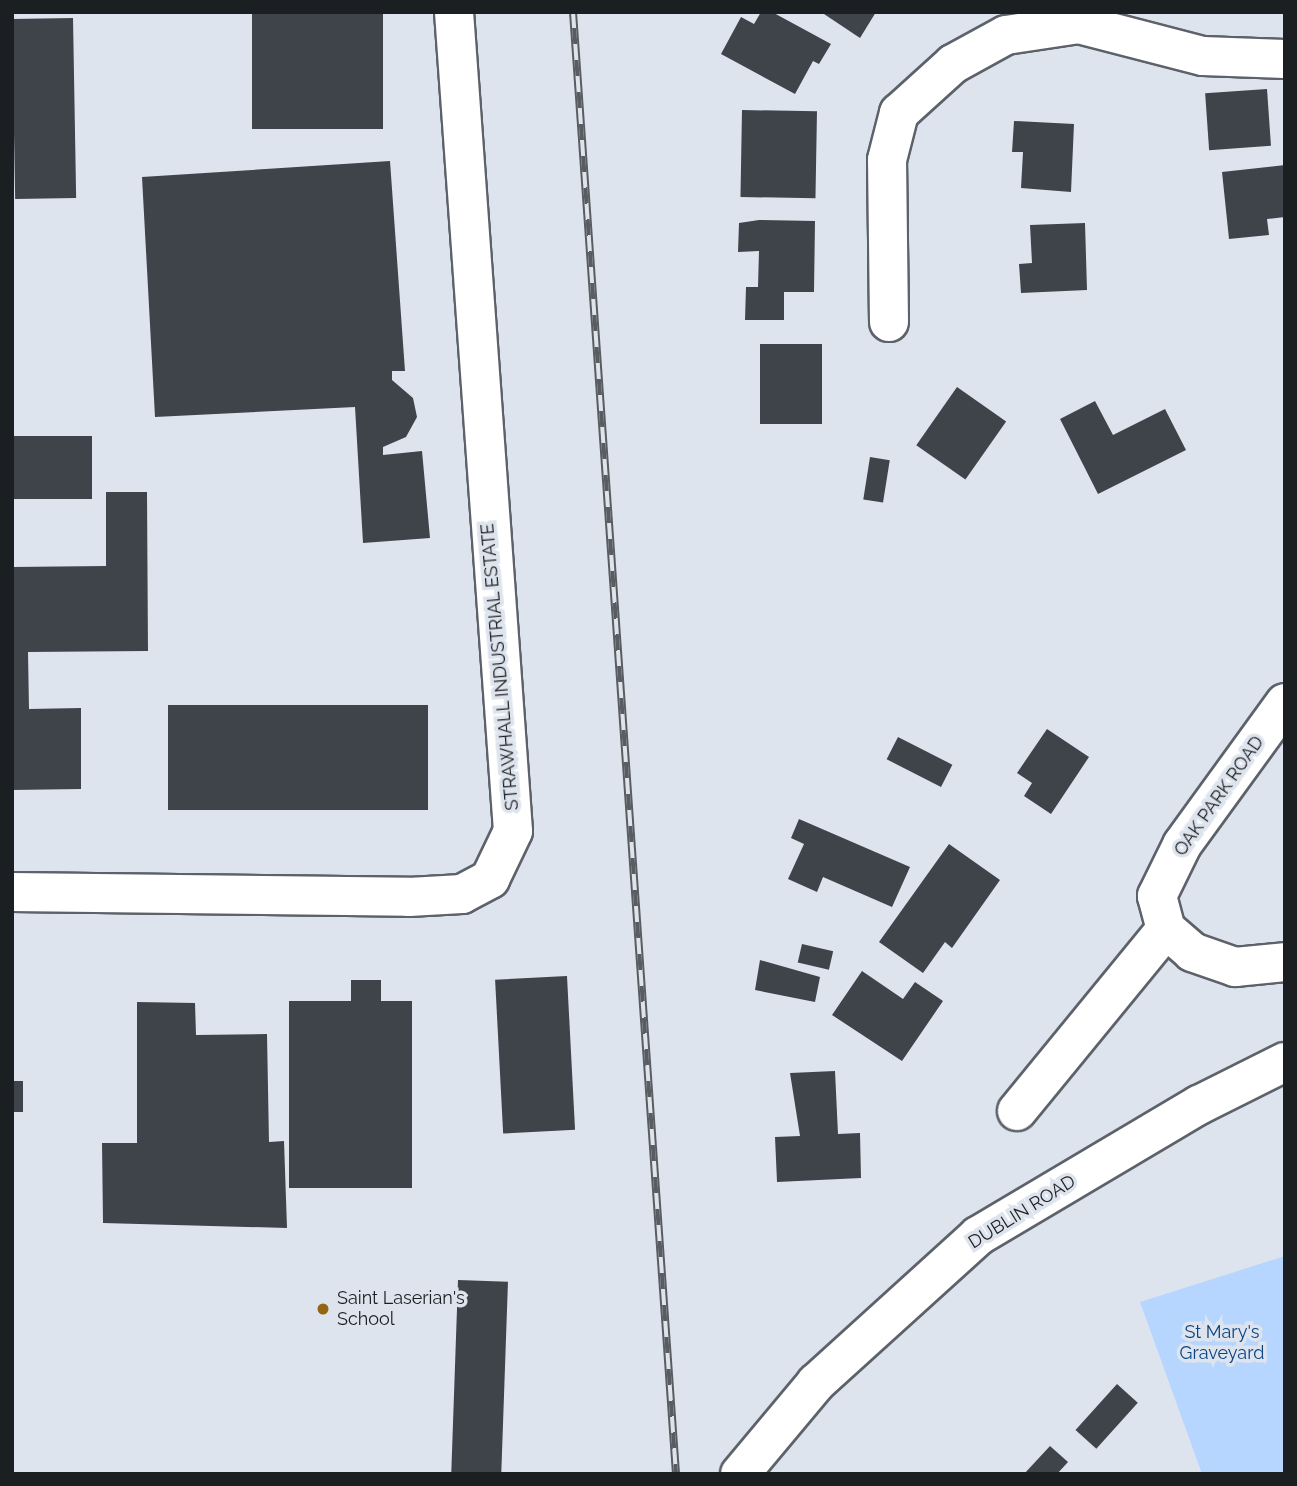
<!DOCTYPE html>
<html>
<head>
<meta charset="utf-8">
<style>
	body { margin:0 }
	#map { position:relative; width:1297px; height:1486px; overflow:hidden; background:#dee4ed; font-family:Raleway,sans-serif }
	div>[style] { position:absolute }
	[style*='--x'] { left:calc(var(--x)*1px); top:calc(var(--y)*1px); width:calc(var(--w)*1px); rotate:calc(var(--a)*1deg) }
	.green>* { inset:0; background:#b7d6ff }
	.building>* { inset:0; background:#3f444b; transform-origin:0 0 }
	.roads { filter:drop-shadow(2px 0 #5d626a) drop-shadow(-2px 0 #5d626a) drop-shadow(0 2px #5d626a) drop-shadow(0 -2px #5d626a) }
	.minor>* { height:38px; margin:-19px; padding:0 19px; transform-origin:19px; border-radius:19px; background:#fff }
	.major>* { height:38px; margin:-19px; padding:0 19px; transform-origin:19px; border-radius:19px; background:#fff }
	.rail>* { height:8px; margin-top:-4px; transform-origin:0; background:repeating-linear-gradient(90deg,#dee4ed 0 16px,#595d62 0 32px); box-sizing:border-box; border-block:2px solid #595d62 }
	.dots>* { width:19px; height:19px; translate:-50% -50%; box-sizing:border-box; border:4px solid #dee4ed; border-radius:50% }
	span { translate:-50% -50%; white-space:nowrap; text-align:center; line-height:1.15; -webkit-text-stroke:7px #dee4ed; paint-order:stroke }
	.street-label { font-size:18px; color:#1c1f22 }
	.poi-label { font-size:18px; color:#1c1f22 }
	.left { translate:0 -50%; text-align:left }
	.park-label { font-size:18px; color:#0b4383 }
	.frame { position:absolute; inset:0; border:14px solid #1c1f22; pointer-events:none }
</style>
</head>
<body>
<div id="map">
	<div class="green">
		<div style="clip-path:polygon(1285px 1256px,1285px 1474px,1202px 1474px,1140px 1302px)"></div>
	</div>
	<div class="building">
		<div style="left:252px;top:12px;width:131px;height:117px"></div>
		<div style="clip-path:polygon(761px 12px,772px 12px,831px 44px,819px 64px,813px 61px,795px 94px,721px 54px,741px 17px,754px 24px)"></div>
		<div style="clip-path:polygon(821px 12px,876px 12px,860px 38px)"></div>
		<div style="left:73px;top:18px;width:180px;height:61px;rotate:89deg"></div>
		<div style="left:1267px;top:89px;width:57px;height:62px;rotate:86deg"></div>
		<div style="left:742px;top:110px;width:75px;height:87px;rotate:1deg"></div>
		<div style="clip-path:polygon(1014px 121px,1074px 124px,1071px 192px,1021px 188px,1023px 152px,1012px 152px)"></div>
		<div style="clip-path:polygon(390px 161px,405px 371px,392px 371px,392px 380px,413px 398px,417px 417px,406px 437px,383px 447px,383px 455px,422px 451px,430px 538px,363px 543px,355px 407px,155px 417px,142px 177px)"></div>
		<div style="clip-path:polygon(1285px 165px,1285px 217px,1267px 219px,1269px 235px,1229px 239px,1222px 172px)"></div>
		<div style="clip-path:polygon(759px 220px,815px 221px,814px 292px,784px 292px,784px 320px,745px 320px,746px 287px,758px 287px,759px 251px,738px 252px,739px 223px)"></div>
		<div style="clip-path:polygon(1085px 223px,1087px 290px,1021px 293px,1019px 264px,1032px 263px,1030px 225px)"></div>
		<div style="left:760px;top:344px;width:62px;height:80px"></div>
		<div style="left:957px;top:387px;width:60px;height:71px;rotate:35deg"></div>
		<div style="clip-path:polygon(1095px 401px,1113px 435px,1165px 409px,1186px 450px,1098px 494px,1060px 419px)"></div>
		<div style="left:12px;top:436px;width:80px;height:63px"></div>
		<div style="left:870px;top:457px;width:20px;height:43px;rotate:9deg"></div>
		<div style="clip-path:polygon(106px 492px,147px 492px,148px 651px,28px 652px,29px 709px,81px 708px,81px 789px,12px 790px,12px 567px,106px 566px)"></div>
		<div style="left:168px;top:705px;width:260px;height:105px"></div>
		<div style="clip-path:polygon(1047px 729px,1089px 757px,1051px 814px,1024px 796px,1032px 783px,1017px 773px)"></div>
		<div style="left:898px;top:737px;width:61px;height:25px;rotate:27deg"></div>
		<div style="clip-path:polygon(799px 819px,910px 867px,892px 907px,823px 877px,817px 892px,788px 879px,804px 844px,791px 838px)"></div>
		<div style="clip-path:polygon(949px 844px,1000px 880px,952px 948px,945px 942px,923px 973px,879px 942px)"></div>
		<div style="left:802px;top:944px;width:32px;height:19px;rotate:13deg"></div>
		<div style="clip-path:polygon(760px 960px,820px 977px,815px 1002px,755px 990px)"></div>
		<div style="clip-path:polygon(862px 971px,903px 999px,915px 982px,943px 1001px,902px 1061px,832px 1015px)"></div>
		<div style="left:567px;top:976px;width:154px;height:72px;rotate:87deg"></div>
		<div style="clip-path:polygon(351px 980px,381px 980px,381px 1001px,412px 1001px,412px 1188px,289px 1188px,289px 1001px,351px 1001px)"></div>
		<div style="clip-path:polygon(137px 1002px,195px 1003px,196px 1035px,267px 1034px,269px 1142px,284px 1141px,287px 1228px,103px 1223px,102px 1143px,137px 1143px)"></div>
		<div style="clip-path:polygon(835px 1071px,838px 1134px,860px 1133px,861px 1178px,777px 1182px,775px 1137px,800px 1136px,790px 1073px)"></div>
		<div style="left:23px;top:1081px;width:31px;height:11px;rotate:90deg"></div>
		<div style="left:458px;top:1280px;width:50px;height:194px;rotate:2deg"></div>
		<div style="left:1117px;top:1384px;width:28px;height:62px;rotate:42deg"></div>
		<div style="clip-path:polygon(1050px 1446px,1068px 1462px,1057px 1474px,1024px 1474px)"></div>
	</div>
	<div class="roads">
		<div class="minor">
			<div style="--x:889;--y:322;--w:162;--a:-90.7"></div>
			<div style="--x:887;--y:160;--w:49;--a:-75.7"></div>
			<div style="--x:899;--y:113;--w:73;--a:-42.2"></div>
			<div style="--x:953;--y:64;--w:60;--a:-28.7"></div>
			<div style="--x:1006;--y:35;--w:74;--a:-8.6"></div>
			<div style="--x:1079;--y:24;--w:128;--a:14.5"></div>
			<div style="--x:1203;--y:56;--w:82;--a:2.1"></div>
			<div style="--x:1285;--y:703;--w:175;--a:126"></div>
			<div style="--x:1182;--y:845;--w:57;--a:116.1"></div>
			<div style="--x:1157;--y:896;--w:34;--a:75"></div>
			<div style="--x:1166;--y:929;--w:35;--a:41"></div>
			<div style="--x:1192;--y:952;--w:46;--a:19.2"></div>
			<div style="--x:1235;--y:967;--w:50;--a:-5.7"></div>
			<div style="--x:12;--y:892;--w:397;--a:0.7"></div>
			<div style="--x:409;--y:897;--w:53;--a:-3.2"></div>
			<div style="--x:462;--y:894;--w:32;--a:-28"></div>
			<div style="--x:490;--y:879;--w:53;--a:-64.4"></div>
			<div style="--x:513;--y:831;--w:821;--a:-94.12"></div>
			<div style="--x:1017;--y:1111;--w:235;--a:-50.7"></div>
		</div>
		<div class="major">
			<div style="--x:740;--y:1474;--w:119;--a:-50.1"></div>
			<div style="--x:816;--y:1383;--w:219;--a:-42.2"></div>
			<div style="--x:978;--y:1236;--w:257;--a:-30.7"></div>
			<div style="--x:1199;--y:1105;--w:96;--a:-26.6"></div>
		</div>
	</div>
	<div class="rail">
		<div style="--x:573;--y:12;--w:1466;--a:85.97"></div>
	</div>
	<div class="dots">
		<div style="left:323px;top:1309px;background:#946614"></div>
	</div>
	<div class="street-label">
		<span style="left:500px;top:667px;rotate:-95deg">STRAWHALL INDUSTRIAL ESTATE</span>
		<span style="left:1219px;top:796px;rotate:-55deg">OAK PARK ROAD</span>
		<span style="left:1022px;top:1212px;rotate:-32deg">DUBLIN ROAD</span>
	</div>
	<div class="poi-label">
		<span class="left" style="left:337px;top:1309px">Saint Laserian's<br>School</span>
	</div>
	<div class="park-label">
		<span style="left:1222px;top:1343px">St Mary's<br>Graveyard</span>
	</div>
	<div class="frame"></div>
</div>
</body>
</html>
